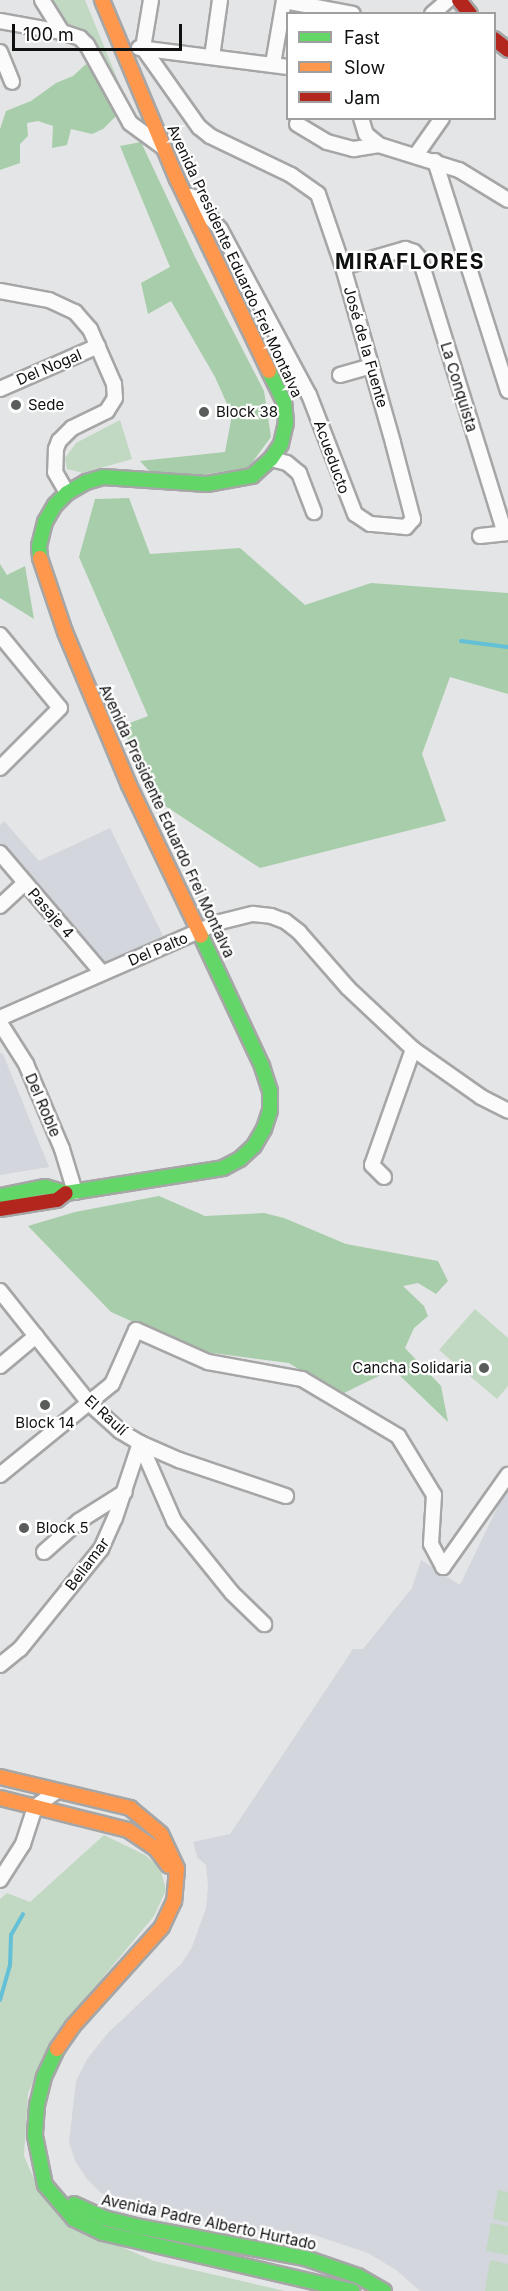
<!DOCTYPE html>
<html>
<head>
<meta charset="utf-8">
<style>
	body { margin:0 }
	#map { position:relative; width:508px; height:2291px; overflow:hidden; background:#e4e5e6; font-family:Inter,sans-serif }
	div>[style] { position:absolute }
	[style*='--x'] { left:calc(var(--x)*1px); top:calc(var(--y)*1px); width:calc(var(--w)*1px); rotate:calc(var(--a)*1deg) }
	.built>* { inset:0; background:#d3d6dc }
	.green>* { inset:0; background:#c1d8c2 }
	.forest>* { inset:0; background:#a8cdaa }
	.stream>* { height:4px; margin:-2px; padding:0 2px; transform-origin:2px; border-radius:2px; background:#63c0d6 }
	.roads { filter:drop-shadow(2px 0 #a6a6a7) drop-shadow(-2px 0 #a6a6a7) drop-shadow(0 2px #a6a6a7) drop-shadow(0 -2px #a6a6a7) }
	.street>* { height:14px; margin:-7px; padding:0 7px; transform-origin:7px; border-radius:7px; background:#fbfbfb }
	.fast>* { height:14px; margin:-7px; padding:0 7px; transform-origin:7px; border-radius:7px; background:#63d668 }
	.slow>* { height:14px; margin:-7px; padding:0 7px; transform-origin:7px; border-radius:7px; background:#ff974d }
	.jam>* { height:14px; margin:-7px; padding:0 7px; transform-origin:7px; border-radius:7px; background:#b3261e }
	.dots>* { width:16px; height:16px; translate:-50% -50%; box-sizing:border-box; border:3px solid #fff; border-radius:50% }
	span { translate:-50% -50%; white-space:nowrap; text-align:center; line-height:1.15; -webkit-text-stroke:4.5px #fff; paint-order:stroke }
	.street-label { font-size:15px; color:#0f1010 }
	.poi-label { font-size:15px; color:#0f1010 }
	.left { translate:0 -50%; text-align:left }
	.right { translate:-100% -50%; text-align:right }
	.district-label { font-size:21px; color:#0f1010; font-weight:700; letter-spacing:1.5px }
	.legend { position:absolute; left:286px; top:12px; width:210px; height:108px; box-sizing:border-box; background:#fff; border:2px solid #9f9f9f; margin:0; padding:8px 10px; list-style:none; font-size:18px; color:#0f1010 }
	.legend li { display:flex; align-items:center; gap:12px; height:30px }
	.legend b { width:30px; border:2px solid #9f9f9f }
	.scale { position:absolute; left:12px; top:24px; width:170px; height:27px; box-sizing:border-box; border:3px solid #0f1010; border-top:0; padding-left:8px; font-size:18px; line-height:21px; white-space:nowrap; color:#0f1010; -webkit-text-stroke:4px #fff; paint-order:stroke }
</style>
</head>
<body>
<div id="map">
	<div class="built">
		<div style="clip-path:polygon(4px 821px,39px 861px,110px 828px,163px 936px,98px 967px,0 851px,0 825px)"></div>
		<div style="clip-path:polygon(0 1053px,3px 1054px,49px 1167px,0 1175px)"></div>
		<div style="clip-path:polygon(508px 1485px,508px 2291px,420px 2291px,396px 2270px,368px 2253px,308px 2233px,288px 2234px,235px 2228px,185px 2216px,153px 2211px,101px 2193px,87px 2179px,75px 2161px,69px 2142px,76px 2081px,87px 2059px,108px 2033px,182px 1963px,192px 1947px,206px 1908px,208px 1886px,206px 1865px,197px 1857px,193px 1842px,230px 1834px,353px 1649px,363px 1649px,412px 1588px,421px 1560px,460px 1585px)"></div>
	</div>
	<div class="green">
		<div style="clip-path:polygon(49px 0,85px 0,119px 83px,87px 43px,67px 32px)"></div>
		<div style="clip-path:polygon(120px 420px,132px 459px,83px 473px,67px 469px,65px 458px,76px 443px)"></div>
		<div style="clip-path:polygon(475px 1309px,508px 1338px,508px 1386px,497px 1399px,439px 1350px)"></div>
		<div style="clip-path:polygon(104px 1835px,145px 1855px,160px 1868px,166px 1890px,154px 1916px,54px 2036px,28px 2093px,24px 2156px,40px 2193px,64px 2222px,154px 2261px,285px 2291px,0 2291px,0 1899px,7px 1893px,30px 1902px)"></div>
		<div style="clip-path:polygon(498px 2190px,508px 2192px,508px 2222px,493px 2219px)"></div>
		<div style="clip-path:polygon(491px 2223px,508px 2226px,508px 2255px,486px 2251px)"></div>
		<div style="clip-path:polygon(490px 2260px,508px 2264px,508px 2291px,485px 2291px)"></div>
	</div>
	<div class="forest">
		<div style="clip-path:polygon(86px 64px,115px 106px,115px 117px,103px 129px,92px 134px,71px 129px,67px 145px,52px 148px,53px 126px,38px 121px,27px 123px,28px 136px,20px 144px,20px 163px,0 170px,0 129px,6px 111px,31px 101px,56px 83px,73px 76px)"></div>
		<div style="clip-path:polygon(141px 142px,195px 257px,264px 391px,271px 437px,248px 468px,200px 475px,150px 472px,140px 461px,225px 452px,232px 415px,215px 377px,171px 301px,148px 314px,141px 283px,170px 267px,120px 146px)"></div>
		<div style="clip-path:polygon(129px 498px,150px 554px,240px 548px,305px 605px,371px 583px,508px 593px,508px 694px,450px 677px,422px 754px,446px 821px,260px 868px,150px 796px,122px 726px,148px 716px,79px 557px,95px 499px)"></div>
		<div style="clip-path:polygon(0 564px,7px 575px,25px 566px,34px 619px,0 598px)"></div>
		<div style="clip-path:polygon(159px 1196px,205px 1216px,264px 1213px,284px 1218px,346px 1244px,438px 1261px,448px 1281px,436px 1294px,418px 1283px,403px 1286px,424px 1306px,428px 1316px,414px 1328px,405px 1348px,441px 1386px,448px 1422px,393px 1369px,340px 1395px,289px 1363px,198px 1351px,111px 1312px,28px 1226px,75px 1212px)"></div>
	</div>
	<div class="stream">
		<div style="--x:461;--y:641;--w:47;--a:7.3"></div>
		<div style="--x:0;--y:2000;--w:36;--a:-74"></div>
		<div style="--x:10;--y:1965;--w:30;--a:-88"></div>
		<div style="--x:11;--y:1935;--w:24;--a:-60"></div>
	</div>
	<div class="roads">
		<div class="street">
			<div style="--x:42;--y:0;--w:38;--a:58"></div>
			<div style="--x:151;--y:0;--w:49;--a:99.5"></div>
			<div style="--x:143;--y:48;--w:97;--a:54.7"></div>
			<div style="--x:199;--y:127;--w:14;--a:39"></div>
			<div style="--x:210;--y:136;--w:90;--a:25.7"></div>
			<div style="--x:291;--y:175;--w:33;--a:35"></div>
			<div style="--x:318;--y:194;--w:77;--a:71.1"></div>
			<div style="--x:343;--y:267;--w:183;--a:74.1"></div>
			<div style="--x:393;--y:443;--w:79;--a:75.3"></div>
			<div style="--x:413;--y:519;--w:11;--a:131"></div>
			<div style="--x:406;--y:527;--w:36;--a:-175"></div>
			<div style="--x:370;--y:524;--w:18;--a:-146"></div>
			<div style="--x:355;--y:514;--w:128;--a:-111.1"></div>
			<div style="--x:309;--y:395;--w:188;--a:-118.2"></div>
			<div style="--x:220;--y:229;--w:44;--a:-131.3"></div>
			<div style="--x:284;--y:1;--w:70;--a:10.7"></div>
			<div style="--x:432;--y:14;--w:21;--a:-41"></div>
			<div style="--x:0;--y:21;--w:63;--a:10.1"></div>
			<div style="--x:62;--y:32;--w:19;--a:18"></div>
			<div style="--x:80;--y:38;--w:10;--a:45"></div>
			<div style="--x:87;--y:45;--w:89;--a:61.1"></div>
			<div style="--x:130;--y:123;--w:42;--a:36.3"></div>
			<div style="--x:139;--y:48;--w:150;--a:7.3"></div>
			<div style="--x:0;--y:52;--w:32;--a:68"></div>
			<div style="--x:212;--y:57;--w:58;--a:-82"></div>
			<div style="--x:273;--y:64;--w:65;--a:-80.2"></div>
			<div style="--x:361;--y:118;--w:17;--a:73"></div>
			<div style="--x:366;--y:134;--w:17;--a:40"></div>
			<div style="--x:379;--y:145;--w:84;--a:17.4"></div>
			<div style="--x:459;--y:170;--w:57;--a:31.5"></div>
			<div style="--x:297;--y:124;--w:35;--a:31"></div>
			<div style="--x:327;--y:142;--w:28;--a:15"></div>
			<div style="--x:354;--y:149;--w:25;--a:-9"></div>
			<div style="--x:416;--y:155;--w:45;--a:-54.9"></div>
			<div style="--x:435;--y:161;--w:241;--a:72.4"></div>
			<div style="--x:343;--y:267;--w:65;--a:-16.2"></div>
			<div style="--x:405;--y:249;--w:9;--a:18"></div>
			<div style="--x:414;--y:252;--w:9;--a:49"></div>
			<div style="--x:420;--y:259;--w:287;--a:72.8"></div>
			<div style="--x:0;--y:291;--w:50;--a:10.4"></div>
			<div style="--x:49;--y:300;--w:29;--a:25"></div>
			<div style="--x:75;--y:312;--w:23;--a:49"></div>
			<div style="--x:90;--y:329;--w:60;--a:66.4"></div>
			<div style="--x:114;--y:384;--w:14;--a:86"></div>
			<div style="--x:115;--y:398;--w:15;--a:122"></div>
			<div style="--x:107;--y:411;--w:39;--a:154"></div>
			<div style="--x:72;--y:428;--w:18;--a:135"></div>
			<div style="--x:59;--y:441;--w:9;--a:111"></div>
			<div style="--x:56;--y:449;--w:23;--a:92"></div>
			<div style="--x:55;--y:472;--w:24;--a:60"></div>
			<div style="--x:340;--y:375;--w:32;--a:-16"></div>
			<div style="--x:0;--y:389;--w:107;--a:-23.7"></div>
			<div style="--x:271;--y:459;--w:16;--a:14"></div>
			<div style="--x:287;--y:463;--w:16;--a:40"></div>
			<div style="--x:299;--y:473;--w:42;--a:69"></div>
			<div style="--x:480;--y:536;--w:28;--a:-6"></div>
			<div style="--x:0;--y:635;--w:94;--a:50.6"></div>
			<div style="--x:60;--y:708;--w:85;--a:135"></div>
			<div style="--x:0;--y:853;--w:157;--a:49.6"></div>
			<div style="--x:0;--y:906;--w:34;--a:-43"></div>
			<div style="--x:0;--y:1018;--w:240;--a:-23.6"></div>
			<div style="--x:220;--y:922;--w:34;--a:-14"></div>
			<div style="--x:253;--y:914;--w:18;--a:6"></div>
			<div style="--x:271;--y:916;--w:15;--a:20"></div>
			<div style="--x:285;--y:921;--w:18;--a:38"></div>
			<div style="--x:299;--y:932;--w:74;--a:48.8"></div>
			<div style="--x:348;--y:988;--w:89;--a:43.2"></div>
			<div style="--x:413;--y:1049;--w:83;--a:35.2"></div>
			<div style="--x:481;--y:1097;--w:30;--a:27"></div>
			<div style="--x:0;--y:1023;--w:49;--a:57.6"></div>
			<div style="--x:26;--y:1064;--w:92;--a:67"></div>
			<div style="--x:62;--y:1149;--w:45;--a:73.2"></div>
			<div style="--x:384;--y:1177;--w:17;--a:-135"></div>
			<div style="--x:372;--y:1165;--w:123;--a:-70.5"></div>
			<div style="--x:0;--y:1291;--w:143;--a:51.5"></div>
			<div style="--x:89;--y:1403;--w:42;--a:42.1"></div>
			<div style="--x:120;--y:1431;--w:23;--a:31"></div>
			<div style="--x:140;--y:1443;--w:43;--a:23.6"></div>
			<div style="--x:179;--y:1460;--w:113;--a:18.6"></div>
			<div style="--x:0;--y:1366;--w:47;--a:-39.8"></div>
			<div style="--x:140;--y:1443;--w:85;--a:66.4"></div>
			<div style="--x:174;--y:1521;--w:92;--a:51.1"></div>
			<div style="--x:232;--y:1593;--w:45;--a:44.1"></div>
			<div style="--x:0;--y:1475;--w:144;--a:-39.1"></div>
			<div style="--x:112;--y:1384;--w:59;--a:-66"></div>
			<div style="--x:136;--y:1330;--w:79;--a:24"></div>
			<div style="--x:208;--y:1362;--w:96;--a:10.3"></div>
			<div style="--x:302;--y:1379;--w:112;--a:30.7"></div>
			<div style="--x:398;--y:1436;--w:69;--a:58.6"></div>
			<div style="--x:434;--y:1495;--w:49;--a:93.5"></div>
			<div style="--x:431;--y:1544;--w:26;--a:62"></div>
			<div style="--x:443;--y:1567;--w:113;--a:-54.8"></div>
			<div style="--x:44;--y:1552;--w:47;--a:-41.5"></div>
			<div style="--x:79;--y:1521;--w:54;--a:-32.2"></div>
			<div style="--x:0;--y:1665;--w:26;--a:-39"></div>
			<div style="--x:20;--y:1649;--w:129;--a:-51"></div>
			<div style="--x:101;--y:1549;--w:34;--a:-66"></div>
			<div style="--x:115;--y:1518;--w:79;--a:-71.6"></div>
			<div style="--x:0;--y:1880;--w:43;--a:-57.4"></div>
			<div style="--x:23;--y:1844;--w:39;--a:-72"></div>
			<div style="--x:35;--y:1807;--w:27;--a:-36"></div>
		</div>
		<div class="fast">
			<div style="--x:40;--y:558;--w:12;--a:-95"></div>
			<div style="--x:39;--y:546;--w:25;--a:-76"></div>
			<div style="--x:45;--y:522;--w:20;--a:-60"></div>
			<div style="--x:55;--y:505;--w:17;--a:-45"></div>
			<div style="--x:67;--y:493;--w:22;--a:-30"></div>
			<div style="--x:86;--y:482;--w:18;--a:-16"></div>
			<div style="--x:103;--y:477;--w:104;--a:3.9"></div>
			<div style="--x:207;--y:484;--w:46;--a:-10.1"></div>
			<div style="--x:252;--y:476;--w:25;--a:-42"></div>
			<div style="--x:271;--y:459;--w:18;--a:-56"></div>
			<div style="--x:281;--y:444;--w:22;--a:-77"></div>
			<div style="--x:286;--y:423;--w:21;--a:-95"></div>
			<div style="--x:284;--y:402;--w:34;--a:-116"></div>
			<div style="--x:0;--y:1196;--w:46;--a:-11.3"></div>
			<div style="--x:45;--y:1187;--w:22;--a:16"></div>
			<div style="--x:66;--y:1193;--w:159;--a:-9"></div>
			<div style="--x:223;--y:1168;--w:19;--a:-28"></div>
			<div style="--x:240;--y:1159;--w:19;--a:-43"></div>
			<div style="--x:254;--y:1146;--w:20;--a:-60"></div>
			<div style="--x:264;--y:1129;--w:20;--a:-72"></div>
			<div style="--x:270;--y:1110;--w:19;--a:-90"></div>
			<div style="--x:270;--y:1091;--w:26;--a:-108"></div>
			<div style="--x:262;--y:1066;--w:144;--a:-115.1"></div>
			<div style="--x:57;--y:2049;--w:31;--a:115"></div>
			<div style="--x:44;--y:2077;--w:29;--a:104"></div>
			<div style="--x:37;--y:2105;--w:31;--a:94"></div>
			<div style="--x:35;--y:2136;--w:50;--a:78.5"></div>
			<div style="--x:45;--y:2185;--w:45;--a:49.5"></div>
			<div style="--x:74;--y:2219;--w:32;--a:26"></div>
			<div style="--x:103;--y:2233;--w:256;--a:13.1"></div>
			<div style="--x:74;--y:2204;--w:33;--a:25"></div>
			<div style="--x:104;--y:2218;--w:32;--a:14"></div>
			<div style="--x:135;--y:2226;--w:173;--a:10.7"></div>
			<div style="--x:305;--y:2258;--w:56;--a:18.8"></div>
			<div style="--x:358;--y:2276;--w:30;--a:30"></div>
		</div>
		<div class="slow">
			<div style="--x:102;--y:0;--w:194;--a:67.3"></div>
			<div style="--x:177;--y:179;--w:213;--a:64.4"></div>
			<div style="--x:40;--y:558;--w:78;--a:71.3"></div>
			<div style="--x:65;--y:632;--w:166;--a:67.3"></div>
			<div style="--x:129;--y:785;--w:167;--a:64.5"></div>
			<div style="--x:0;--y:1777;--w:134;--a:13.4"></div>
			<div style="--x:130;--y:1808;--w:40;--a:40"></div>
			<div style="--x:161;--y:1834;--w:38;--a:65"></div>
			<div style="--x:177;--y:1869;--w:32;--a:95"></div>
			<div style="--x:174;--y:1901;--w:29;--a:115"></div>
			<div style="--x:162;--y:1927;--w:133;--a:132"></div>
			<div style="--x:73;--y:2026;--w:28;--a:125"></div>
			<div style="--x:0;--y:1798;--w:132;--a:14"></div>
			<div style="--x:128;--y:1830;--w:34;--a:34"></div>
			<div style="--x:156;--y:1849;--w:21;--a:53"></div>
		</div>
		<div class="jam">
			<div style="--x:459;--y:0;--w:18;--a:52"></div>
			<div style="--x:494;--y:39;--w:18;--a:38"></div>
			<div style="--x:0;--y:1209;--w:58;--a:-9"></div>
			<div style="--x:57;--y:1200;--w:11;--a:-38"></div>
		</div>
	</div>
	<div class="dots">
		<div style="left:16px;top:405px;background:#5a5b5b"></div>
		<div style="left:204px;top:412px;background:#5a5b5b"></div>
		<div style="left:484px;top:1368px;background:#5a5b5b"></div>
		<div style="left:45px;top:1405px;background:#5a5b5b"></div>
		<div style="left:24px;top:1528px;background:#5a5b5b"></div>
	</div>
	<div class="street-label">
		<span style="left:235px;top:261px;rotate:65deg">Avenida Presidente Eduardo Frei Montalva</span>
		<span style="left:366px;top:347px;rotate:74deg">José de la Fuente</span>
		<span style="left:49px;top:367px;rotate:-23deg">Del Nogal</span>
		<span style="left:459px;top:387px;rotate:73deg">La Conquista</span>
		<span style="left:332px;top:457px;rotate:70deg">Acueducto</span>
		<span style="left:167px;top:821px;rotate:65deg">Avenida Presidente Eduardo Frei Montalva</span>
		<span style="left:51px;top:913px;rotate:49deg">Pasaje 4</span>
		<span style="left:158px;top:949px;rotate:-23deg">Del Palto</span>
		<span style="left:43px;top:1105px;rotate:67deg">Del Roble</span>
		<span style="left:106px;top:1415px;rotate:42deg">El Raulí</span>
		<span style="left:87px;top:1564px;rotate:-53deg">Bellamar</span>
		<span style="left:209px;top:2222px;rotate:12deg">Avenida Padre Alberto Hurtado</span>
	</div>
	<div class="poi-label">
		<span class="left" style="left:28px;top:405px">Sede</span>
		<span class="left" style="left:216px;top:412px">Block 38</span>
		<span class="right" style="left:472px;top:1368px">Cancha Solidaria</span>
		<span style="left:45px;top:1423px">Block 14</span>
		<span class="left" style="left:36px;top:1528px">Block 5</span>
	</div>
	<div class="district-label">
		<span style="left:410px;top:262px">MIRAFLORES</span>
	</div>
	<ul class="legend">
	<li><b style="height:8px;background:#63d668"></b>Fast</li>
	<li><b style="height:8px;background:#ff974d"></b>Slow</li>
	<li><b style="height:8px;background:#b3261e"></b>Jam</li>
	</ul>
	<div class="scale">100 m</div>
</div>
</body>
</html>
